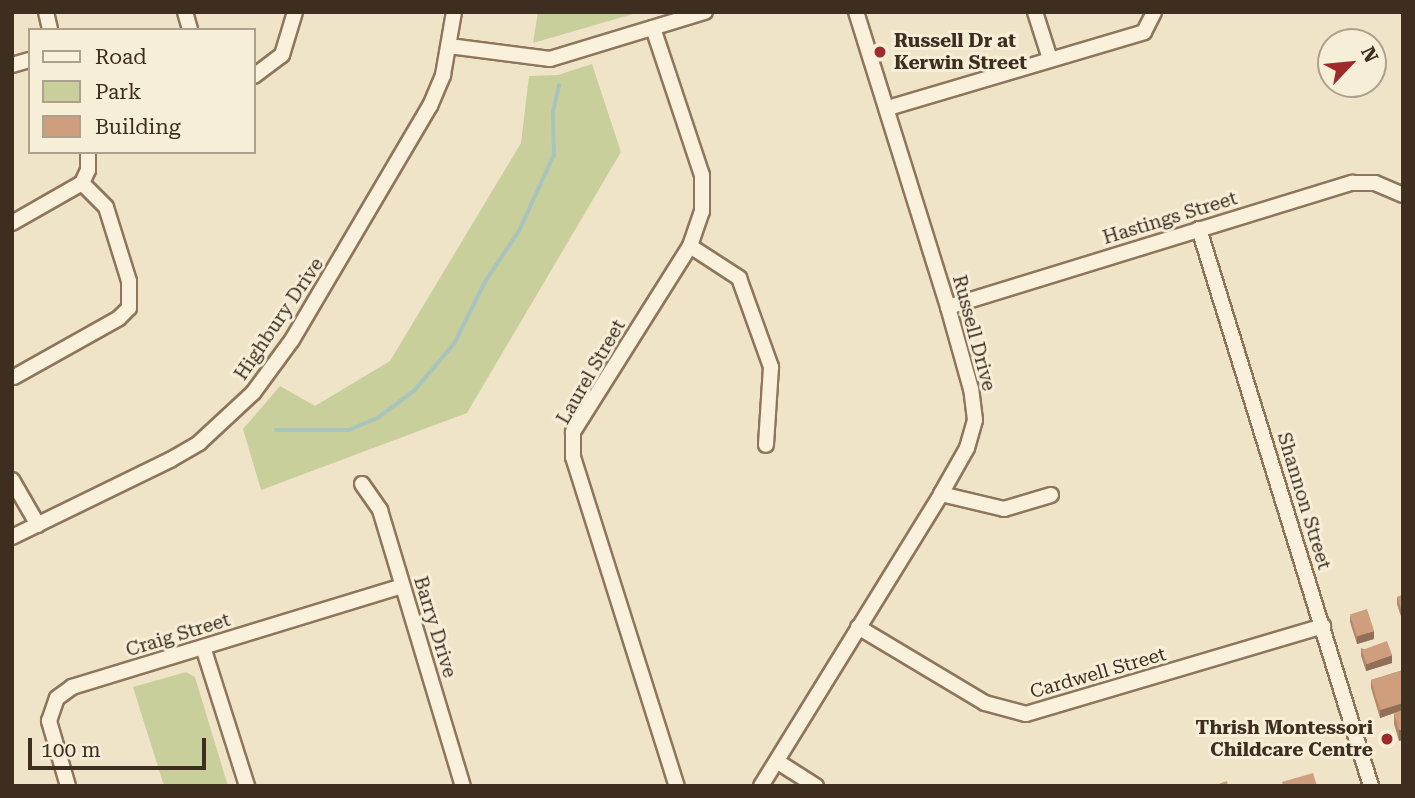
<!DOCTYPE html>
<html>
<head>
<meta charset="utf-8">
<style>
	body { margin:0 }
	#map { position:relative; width:1415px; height:798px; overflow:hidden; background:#f0e4c8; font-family:"Roboto Serif",serif }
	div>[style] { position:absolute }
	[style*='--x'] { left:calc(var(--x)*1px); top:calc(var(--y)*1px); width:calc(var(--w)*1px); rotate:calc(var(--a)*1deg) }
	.green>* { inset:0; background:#c9cf9b }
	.stream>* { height:3.5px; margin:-1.75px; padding:0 1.75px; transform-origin:1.75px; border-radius:1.75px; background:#a9c4bc }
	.roads { filter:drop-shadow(2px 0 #8d765c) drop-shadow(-2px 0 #8d765c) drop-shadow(0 2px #8d765c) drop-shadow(0 -2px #8d765c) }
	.minor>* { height:14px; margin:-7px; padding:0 7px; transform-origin:7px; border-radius:7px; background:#faf1dc }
	.wall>* { inset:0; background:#b2896c }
	.shaded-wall>* { inset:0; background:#916f58 }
	.building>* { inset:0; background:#cf9f7d; transform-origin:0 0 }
	.dots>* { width:19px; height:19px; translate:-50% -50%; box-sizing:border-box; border:4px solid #f7eed8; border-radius:50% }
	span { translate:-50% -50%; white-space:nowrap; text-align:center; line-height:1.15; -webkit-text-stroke:6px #f7eed8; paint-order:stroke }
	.poi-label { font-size:19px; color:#3d2e20; font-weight:700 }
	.left { translate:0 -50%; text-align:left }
	.right { translate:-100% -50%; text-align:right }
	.street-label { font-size:19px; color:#3d2e20 }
	.frame { position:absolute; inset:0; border:14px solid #3d2e20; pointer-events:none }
	.legend { position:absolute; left:28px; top:28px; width:228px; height:126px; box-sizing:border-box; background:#f7eed8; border:2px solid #ada18e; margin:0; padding:9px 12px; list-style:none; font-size:21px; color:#3d2e20 }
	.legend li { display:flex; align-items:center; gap:14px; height:35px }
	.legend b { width:35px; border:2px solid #ada18e }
	.north { position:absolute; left:1317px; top:28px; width:70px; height:70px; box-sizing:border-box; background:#f7eed8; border:2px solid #ada18e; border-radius:50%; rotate:64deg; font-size:19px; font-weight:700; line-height:28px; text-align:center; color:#3d2e20 }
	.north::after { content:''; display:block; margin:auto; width:24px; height:32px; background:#9e2a2b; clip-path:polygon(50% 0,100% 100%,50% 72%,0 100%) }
	.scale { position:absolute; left:28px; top:738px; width:178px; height:32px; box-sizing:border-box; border:4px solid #3d2e20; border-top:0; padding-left:9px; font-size:21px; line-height:24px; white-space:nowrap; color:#3d2e20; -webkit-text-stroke:5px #f7eed8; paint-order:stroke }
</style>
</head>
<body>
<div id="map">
	<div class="green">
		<div style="clip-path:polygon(538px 12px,640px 12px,533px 43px)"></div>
		<div style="clip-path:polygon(592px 64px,621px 152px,467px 413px,261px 490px,243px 429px,280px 386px,315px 406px,390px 361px,521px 143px,529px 76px,558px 75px)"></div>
		<div style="clip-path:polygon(186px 672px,195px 677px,228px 786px,164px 786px,133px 687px)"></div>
	</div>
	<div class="stream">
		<div style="--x:276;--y:430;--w:73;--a:0"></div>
		<div style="--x:349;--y:430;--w:33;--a:-23"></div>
		<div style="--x:379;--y:417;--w:44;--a:-36.6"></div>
		<div style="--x:414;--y:391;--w:62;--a:-49.6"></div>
		<div style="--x:454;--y:344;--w:69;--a:-63.4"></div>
		<div style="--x:485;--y:282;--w:61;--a:-56.3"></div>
		<div style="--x:519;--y:231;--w:84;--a:-65.3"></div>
		<div style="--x:554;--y:155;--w:43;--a:-91.3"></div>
		<div style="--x:553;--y:112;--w:27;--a:-77"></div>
	</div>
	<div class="roads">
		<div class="minor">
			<div style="--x:46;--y:12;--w:18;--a:77"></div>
			<div style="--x:185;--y:12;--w:19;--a:74"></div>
			<div style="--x:1035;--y:12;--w:49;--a:72.3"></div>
			<div style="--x:653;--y:28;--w:155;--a:71.6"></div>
			<div style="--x:702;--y:175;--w:36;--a:90"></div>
			<div style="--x:702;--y:211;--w:37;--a:109"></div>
			<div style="--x:690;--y:246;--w:220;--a:122.2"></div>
			<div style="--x:573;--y:432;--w:25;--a:90"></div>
			<div style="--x:573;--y:457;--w:345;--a:72.5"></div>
			<div style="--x:449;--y:46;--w:102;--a:7.3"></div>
			<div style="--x:550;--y:59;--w:162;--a:-16.9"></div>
			<div style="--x:12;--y:65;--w:19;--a:-16"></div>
			<div style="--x:254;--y:76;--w:35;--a:-37"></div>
			<div style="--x:282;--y:55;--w:45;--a:-73.2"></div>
			<div style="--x:888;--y:108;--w:267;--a:-16.5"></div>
			<div style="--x:1144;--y:32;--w:22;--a:-63"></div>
			<div style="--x:12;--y:223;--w:81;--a:-29.7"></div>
			<div style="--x:82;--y:183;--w:14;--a:-65"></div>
			<div style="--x:88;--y:170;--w:18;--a:-90"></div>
			<div style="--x:1199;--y:229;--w:583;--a:72.84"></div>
			<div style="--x:690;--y:246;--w:59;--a:33.1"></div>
			<div style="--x:739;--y:278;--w:95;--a:70.2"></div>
			<div style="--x:771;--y:367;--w:78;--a:93.7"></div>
			<div style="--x:948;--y:307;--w:423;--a:-17.1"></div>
			<div style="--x:1352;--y:183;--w:23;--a:0"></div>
			<div style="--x:1375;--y:183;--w:30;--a:23"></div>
			<div style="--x:14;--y:377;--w:120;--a:-29.3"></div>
			<div style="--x:119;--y:318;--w:14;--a:-45"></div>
			<div style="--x:129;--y:308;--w:27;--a:-90"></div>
			<div style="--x:129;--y:281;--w:77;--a:-107.3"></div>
			<div style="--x:106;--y:207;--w:34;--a:-135"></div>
			<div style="--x:12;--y:480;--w:52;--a:60"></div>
			<div style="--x:362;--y:484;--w:32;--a:55"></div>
			<div style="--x:380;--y:510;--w:288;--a:73.3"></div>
			<div style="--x:941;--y:494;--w:65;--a:13.4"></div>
			<div style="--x:1004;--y:509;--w:49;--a:-16.6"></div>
			<div style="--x:12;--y:537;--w:176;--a:-26"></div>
			<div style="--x:170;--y:460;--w:34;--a:-30"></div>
			<div style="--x:199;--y:443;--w:74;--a:-42.8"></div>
			<div style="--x:253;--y:393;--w:66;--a:-53.7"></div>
			<div style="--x:292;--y:340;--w:272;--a:-59.5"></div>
			<div style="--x:430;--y:106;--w:34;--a:-67"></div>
			<div style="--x:443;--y:75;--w:64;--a:-80.1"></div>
			<div style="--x:858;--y:627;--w:148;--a:30.9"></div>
			<div style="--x:985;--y:703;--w:42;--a:15"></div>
			<div style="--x:1026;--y:714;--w:310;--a:-16.5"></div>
			<div style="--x:203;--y:647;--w:146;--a:72.4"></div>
			<div style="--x:778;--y:762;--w:45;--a:32.3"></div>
			<div style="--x:68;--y:786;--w:68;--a:-106.3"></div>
			<div style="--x:49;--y:721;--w:24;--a:-71"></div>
			<div style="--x:57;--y:698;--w:19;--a:-36"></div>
			<div style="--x:72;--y:687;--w:345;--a:-17"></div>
			<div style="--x:761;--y:786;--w:343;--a:-58.3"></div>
			<div style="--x:941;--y:494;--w:53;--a:-60.5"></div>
			<div style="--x:967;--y:448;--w:29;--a:-74"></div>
			<div style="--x:975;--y:420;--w:31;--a:-97"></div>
			<div style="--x:971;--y:389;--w:85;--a:-105.7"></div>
			<div style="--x:948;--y:307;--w:309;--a:-107.3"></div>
		</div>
	</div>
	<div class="wall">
		<div style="clip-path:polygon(1403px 595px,1403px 623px,1397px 604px,1397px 597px)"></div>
		<div style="clip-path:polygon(1350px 615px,1374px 639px,1357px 644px,1350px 622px)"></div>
		<div style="clip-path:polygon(1361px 648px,1392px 663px,1366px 671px,1361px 656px)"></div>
		<div style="clip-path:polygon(1403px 670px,1399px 741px,1394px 724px,1394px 713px,1380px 718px,1371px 688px,1371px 680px)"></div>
	</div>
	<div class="shaded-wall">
		<div style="clip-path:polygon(1374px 631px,1374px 639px,1357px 644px,1357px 636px)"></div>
		<div style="clip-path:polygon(1392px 655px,1392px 663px,1366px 671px,1366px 664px)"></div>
		<div style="clip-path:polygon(1403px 703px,1403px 710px,1380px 718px,1380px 710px)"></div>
		<div style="clip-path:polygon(1403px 729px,1403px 740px,1399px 741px,1399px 730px)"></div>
	</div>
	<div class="building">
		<div style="clip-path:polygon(1403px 595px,1403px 615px,1397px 597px)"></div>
		<div style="left:1367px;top:609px;width:23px;height:18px;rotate:72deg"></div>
		<div style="left:1387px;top:641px;width:15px;height:27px;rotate:70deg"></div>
		<div style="clip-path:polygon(1403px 670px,1403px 703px,1380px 710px,1371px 680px)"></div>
		<div style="clip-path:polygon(1403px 710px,1403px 729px,1399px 730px,1394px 713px)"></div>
		<div style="clip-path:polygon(1313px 773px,1317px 786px,1283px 786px,1282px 782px)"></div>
		<div style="clip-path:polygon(1227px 781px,1228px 786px,1213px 786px)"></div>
	</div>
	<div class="dots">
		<div style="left:880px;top:52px;background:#9e2a2b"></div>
		<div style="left:1387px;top:739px;background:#9e2a2b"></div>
	</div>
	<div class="poi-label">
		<span class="left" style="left:894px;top:52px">Russell Dr at<br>Kerwin Street</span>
		<span class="right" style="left:1373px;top:739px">Thrish Montessori<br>Childcare Centre</span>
	</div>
	<div class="street-label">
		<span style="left:1170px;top:218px;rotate:-17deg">Hastings Street</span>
		<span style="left:279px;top:319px;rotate:-56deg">Highbury Drive</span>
		<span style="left:974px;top:333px;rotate:75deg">Russell Drive</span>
		<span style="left:591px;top:372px;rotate:-60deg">Laurel Street</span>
		<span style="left:1304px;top:501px;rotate:73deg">Shannon Street</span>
		<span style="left:435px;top:627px;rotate:73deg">Barry Drive</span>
		<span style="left:178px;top:635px;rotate:-17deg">Craig Street</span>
		<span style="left:1098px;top:673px;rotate:-16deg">Cardwell Street</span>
	</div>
	<div class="frame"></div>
	<ul class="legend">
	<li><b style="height:9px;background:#faf1dc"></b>Road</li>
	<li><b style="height:19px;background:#c9cf9b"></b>Park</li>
	<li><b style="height:19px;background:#cf9f7d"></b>Building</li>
	</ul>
	<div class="north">N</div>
	<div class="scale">100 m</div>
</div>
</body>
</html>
